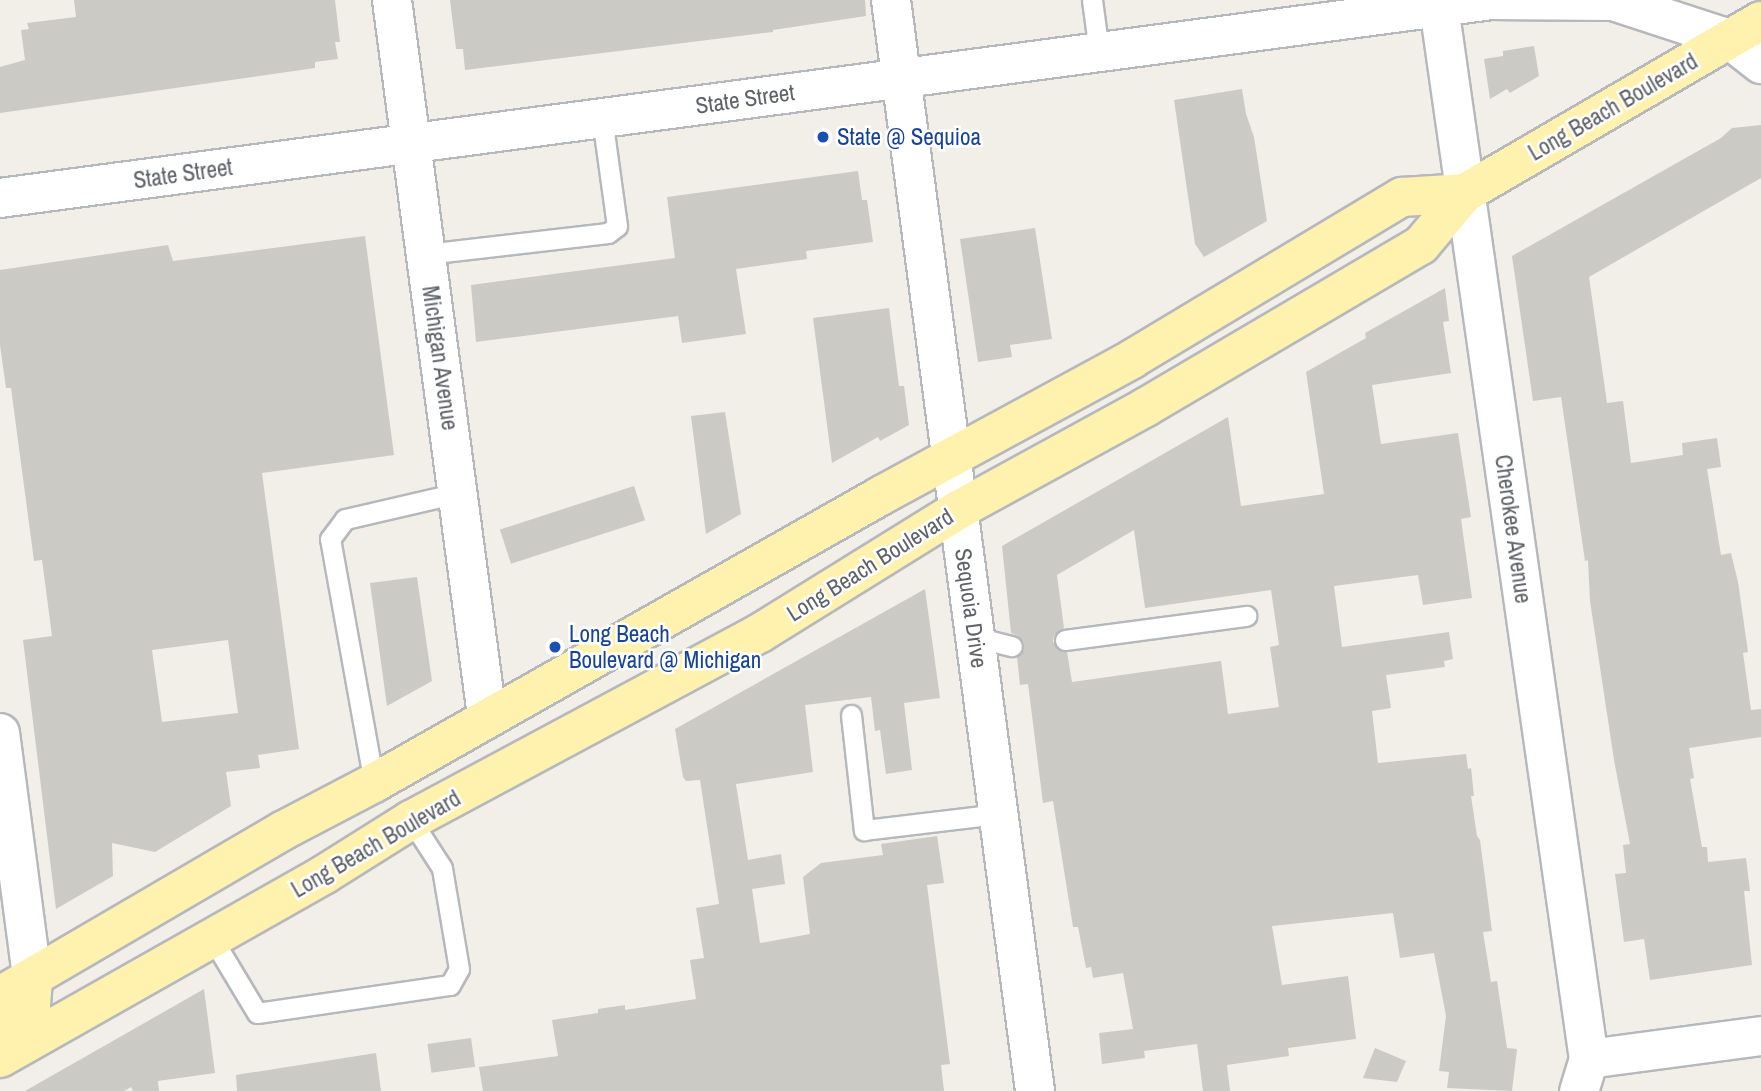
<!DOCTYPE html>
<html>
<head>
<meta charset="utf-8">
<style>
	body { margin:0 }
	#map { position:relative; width:1761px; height:1091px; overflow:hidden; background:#f1efe8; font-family:"Archivo Narrow",sans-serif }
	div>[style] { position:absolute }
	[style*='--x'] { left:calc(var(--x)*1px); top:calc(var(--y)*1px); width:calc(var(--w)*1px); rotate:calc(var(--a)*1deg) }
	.building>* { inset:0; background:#cccac5; transform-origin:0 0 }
	.roads { filter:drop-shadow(2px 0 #b5b8bc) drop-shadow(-2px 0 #b5b8bc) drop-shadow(0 2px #b5b8bc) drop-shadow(0 -2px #b5b8bc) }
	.service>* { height:19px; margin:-9.5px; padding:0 9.5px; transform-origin:9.5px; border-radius:9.5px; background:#fff }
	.minor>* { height:38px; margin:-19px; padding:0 19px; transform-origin:19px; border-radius:19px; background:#fff }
	.secondary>* { height:38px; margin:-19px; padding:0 19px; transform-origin:19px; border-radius:19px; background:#fff }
	.primary>* { height:38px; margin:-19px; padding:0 19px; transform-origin:19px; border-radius:19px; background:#fff2af }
	.dots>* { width:19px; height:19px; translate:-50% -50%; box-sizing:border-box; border:4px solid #fff; border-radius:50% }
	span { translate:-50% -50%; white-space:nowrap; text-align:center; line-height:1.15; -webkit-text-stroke:5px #fff; paint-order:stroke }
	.street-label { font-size:23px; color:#5f6368 }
	.transit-label { font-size:23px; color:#164399 }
	.left { translate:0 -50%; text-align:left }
</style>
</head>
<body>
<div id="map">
	<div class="building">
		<div style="clip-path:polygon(74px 0,335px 0,340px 42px,335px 42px,338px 59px,315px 62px,315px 68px,0 113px,0 67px,25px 60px,21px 30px,29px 29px,27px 23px,76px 17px)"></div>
		<div style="clip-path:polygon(450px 0,865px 0,866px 16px,773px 30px,773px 32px,465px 70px,463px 49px,456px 49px)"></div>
		<div style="clip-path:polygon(1534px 46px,1539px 76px,1510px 93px,1507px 89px,1490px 99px,1484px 59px,1503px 56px,1503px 51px)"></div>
		<div style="clip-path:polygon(1242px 89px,1246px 114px,1254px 137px,1267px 221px,1204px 257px,1195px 244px,1174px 100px)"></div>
		<div style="clip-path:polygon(1761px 125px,1761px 178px,1589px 277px,1607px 403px,1623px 401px,1631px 463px,1683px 455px,1682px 443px,1717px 438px,1721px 467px,1707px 469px,1721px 555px,1731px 553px,1738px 582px,1748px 652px,1743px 653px,1751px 710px,1761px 709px,1761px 737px,1689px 748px,1694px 778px,1690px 779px,1702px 847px,1707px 847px,1708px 862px,1746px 858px,1750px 891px,1744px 891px,1752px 965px,1650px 980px,1644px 939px,1624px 942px,1615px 874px,1626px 873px,1623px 845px,1630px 844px,1614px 760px,1590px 601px,1588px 560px,1585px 561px,1561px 397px,1533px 401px,1512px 256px,1721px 138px,1732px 128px)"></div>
		<div style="clip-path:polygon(858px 171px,862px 200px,867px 200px,873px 242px,806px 251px,807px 259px,736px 269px,746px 334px,682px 343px,678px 316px,476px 342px,471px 285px,675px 258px,667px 197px)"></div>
		<div style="clip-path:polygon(1035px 228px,1052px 339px,1010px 345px,1012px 357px,978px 362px,960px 239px)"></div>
		<div style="clip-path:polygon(evenodd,365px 236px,394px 455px,262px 473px,299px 749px,258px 755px,260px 768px,226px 772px,231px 806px,155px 852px,112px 843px,113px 876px,56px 909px,23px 640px,52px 636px,42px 560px,34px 561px,11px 388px,6px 388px,0 345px,0 270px,168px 245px,173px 261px,365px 236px,228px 640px,238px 713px,162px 722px,152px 650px,228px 640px)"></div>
		<div style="clip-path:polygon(evenodd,1445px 288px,1449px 321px,1443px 322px,1451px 373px,1372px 385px,1381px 444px,1458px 433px,1471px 517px,1461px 519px,1472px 598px,1423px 605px,1418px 575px,1334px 586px,1342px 647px,1449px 632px,1453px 659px,1444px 661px,1445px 667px,1386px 675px,1391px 708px,1372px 711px,1378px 763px,1466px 754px,1468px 769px,1471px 768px,1474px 796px,1471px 796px,1477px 836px,1480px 840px,1492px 931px,1483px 932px,1491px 982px,1497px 981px,1507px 1048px,1517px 1049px,1512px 1091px,1447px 1088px,1449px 1072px,1439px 1071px,1446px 1016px,1434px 953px,1400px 958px,1393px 913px,1272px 926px,1282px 985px,1348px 976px,1356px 1039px,1288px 1048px,1289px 1056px,1227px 1065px,1230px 1091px,1203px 1091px,1197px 1044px,1144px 1051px,1145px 1058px,1102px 1064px,1099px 1033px,1133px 1029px,1123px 973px,1093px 978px,1091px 967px,1086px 968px,1078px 927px,1073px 927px,1053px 801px,1043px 803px,1028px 684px,1020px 685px,1017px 657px,1024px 650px,1024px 643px,1020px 637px,1011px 633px,1002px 546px,1228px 417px,1241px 506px,1324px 494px,1306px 372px,1366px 338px,1365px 333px,1445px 288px,1134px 530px,1145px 608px,1271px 590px,1279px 645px,1270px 647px,1279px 707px,1228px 714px,1221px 661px,1072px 682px,1067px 652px,1060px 651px,1053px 642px,1054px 635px,1064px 628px,1057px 575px,1134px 530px)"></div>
		<div style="clip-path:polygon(889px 308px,899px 386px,904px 386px,909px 425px,880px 441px,878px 437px,832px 463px,813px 318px)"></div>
		<div style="clip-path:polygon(725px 412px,741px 514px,706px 534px,691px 416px)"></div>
		<div style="left:634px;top:486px;width:36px;height:141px;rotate:72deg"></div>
		<div style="clip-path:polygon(417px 577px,432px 681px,387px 706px,370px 583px)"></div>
		<div style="clip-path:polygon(925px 589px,940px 698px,904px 703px,912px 770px,886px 774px,880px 730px,875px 731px,871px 697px,805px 705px,813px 772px,736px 784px,748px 860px,781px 854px,785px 884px,752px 889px,760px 943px,810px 934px,803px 877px,821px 863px,883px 855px,881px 844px,937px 836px,944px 883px,927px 885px,950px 1064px,941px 1065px,944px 1091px,483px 1091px,479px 1067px,558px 1056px,552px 1020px,598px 1013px,598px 1009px,625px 1005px,625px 1010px,696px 999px,690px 960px,704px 958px,696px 908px,719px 904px,700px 780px,686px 781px,683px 777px,675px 729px)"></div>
		<div style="clip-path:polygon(204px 989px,215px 1073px,158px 1081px,159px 1091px,133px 1091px,131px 1087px,124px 1091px,25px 1091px)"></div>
		<div style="left:471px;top:1038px;width:29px;height:44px;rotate:82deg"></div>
		<div style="clip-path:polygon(1375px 1048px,1406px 1061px,1397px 1082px,1363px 1078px)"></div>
		<div style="clip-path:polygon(376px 1053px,381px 1091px,237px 1091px,236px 1075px)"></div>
	</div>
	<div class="roads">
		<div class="service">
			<div style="--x:1092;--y:0;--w:52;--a:82.3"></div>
			<div style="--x:426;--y:254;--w:183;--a:-6.6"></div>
			<div style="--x:608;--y:233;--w:11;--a:-38"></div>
			<div style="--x:617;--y:226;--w:109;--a:-97.9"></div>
			<div style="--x:975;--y:637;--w:38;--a:14"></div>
			<div style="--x:1065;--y:640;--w:183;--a:-7.6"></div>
			<div style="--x:851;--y:715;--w:116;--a:83.6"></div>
			<div style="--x:864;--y:830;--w:135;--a:-6.8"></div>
			<div style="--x:374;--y:783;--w:248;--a:-100.2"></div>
			<div style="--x:330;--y:539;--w:25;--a:-53"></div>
			<div style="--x:345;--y:519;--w:116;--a:-13"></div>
			<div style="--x:212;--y:938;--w:87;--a:59"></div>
			<div style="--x:257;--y:1013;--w:195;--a:-8.3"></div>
			<div style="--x:450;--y:985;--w:18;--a:-61"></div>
			<div style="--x:459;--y:969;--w:102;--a:-99.6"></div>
			<div style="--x:442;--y:868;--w:57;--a:-122.9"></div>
		</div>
		<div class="minor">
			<div style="--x:392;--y:0;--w:722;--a:82.44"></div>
			<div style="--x:891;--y:0;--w:1100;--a:82.48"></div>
			<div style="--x:1438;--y:0;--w:1070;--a:81.89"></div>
			<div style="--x:1589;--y:1059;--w:34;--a:107"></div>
			<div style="--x:0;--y:733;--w:246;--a:82.5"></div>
			<div style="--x:1589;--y:1059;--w:174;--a:-7.6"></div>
		</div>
		<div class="secondary">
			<div style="--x:1490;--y:0;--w:123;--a:0.5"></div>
			<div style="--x:1613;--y:1;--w:122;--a:18.1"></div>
			<div style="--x:1729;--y:39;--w:41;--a:38"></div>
			<div style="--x:0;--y:198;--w:1504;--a:-7.56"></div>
		</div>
		<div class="primary">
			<div style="--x:0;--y:996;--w:329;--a:-30.3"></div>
			<div style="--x:284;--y:830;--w:102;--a:-27.6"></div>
			<div style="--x:374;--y:783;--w:584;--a:-29.55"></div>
			<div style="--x:882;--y:495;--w:285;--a:-28.5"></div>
			<div style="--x:1132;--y:359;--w:315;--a:-31"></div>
			<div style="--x:1402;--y:197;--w:63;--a:-3.6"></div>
			<div style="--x:0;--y:1026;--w:28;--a:-30"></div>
			<div style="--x:24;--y:1012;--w:11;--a:-49"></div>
			<div style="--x:31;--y:1004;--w:21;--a:-85"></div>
			<div style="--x:0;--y:1058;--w:373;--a:-29.5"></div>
			<div style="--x:325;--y:874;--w:102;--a:-32.1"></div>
			<div style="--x:411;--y:820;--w:396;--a:-28.2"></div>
			<div style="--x:760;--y:633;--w:233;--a:-31.8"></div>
			<div style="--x:958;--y:510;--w:214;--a:-28.7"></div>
			<div style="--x:1146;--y:407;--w:319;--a:-30.5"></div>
			<div style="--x:1421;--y:245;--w:68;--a:-49.8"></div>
			<div style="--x:1465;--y:193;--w:342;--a:-30.2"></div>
		</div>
	</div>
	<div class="dots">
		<div style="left:823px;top:137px;background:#1a4fb4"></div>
		<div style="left:555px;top:647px;background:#1a4fb4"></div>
	</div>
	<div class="street-label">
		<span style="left:745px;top:99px;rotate:-8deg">State Street</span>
		<span style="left:1613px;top:107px;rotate:-30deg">Long Beach Boulevard</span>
		<span style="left:183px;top:174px;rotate:-8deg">State Street</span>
		<span style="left:440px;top:358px;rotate:82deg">Michigan Avenue</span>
		<span style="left:1513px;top:529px;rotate:82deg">Cherokee Avenue</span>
		<span style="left:870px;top:565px;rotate:-32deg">Long Beach Boulevard</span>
		<span style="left:971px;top:608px;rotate:82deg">Sequoia Drive</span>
		<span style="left:376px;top:844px;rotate:-30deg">Long Beach Boulevard</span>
	</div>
	<div class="transit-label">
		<span class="left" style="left:837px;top:137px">State @ Sequioa</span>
		<span class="left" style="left:569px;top:647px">Long Beach<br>Boulevard @ Michigan</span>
	</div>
</div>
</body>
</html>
